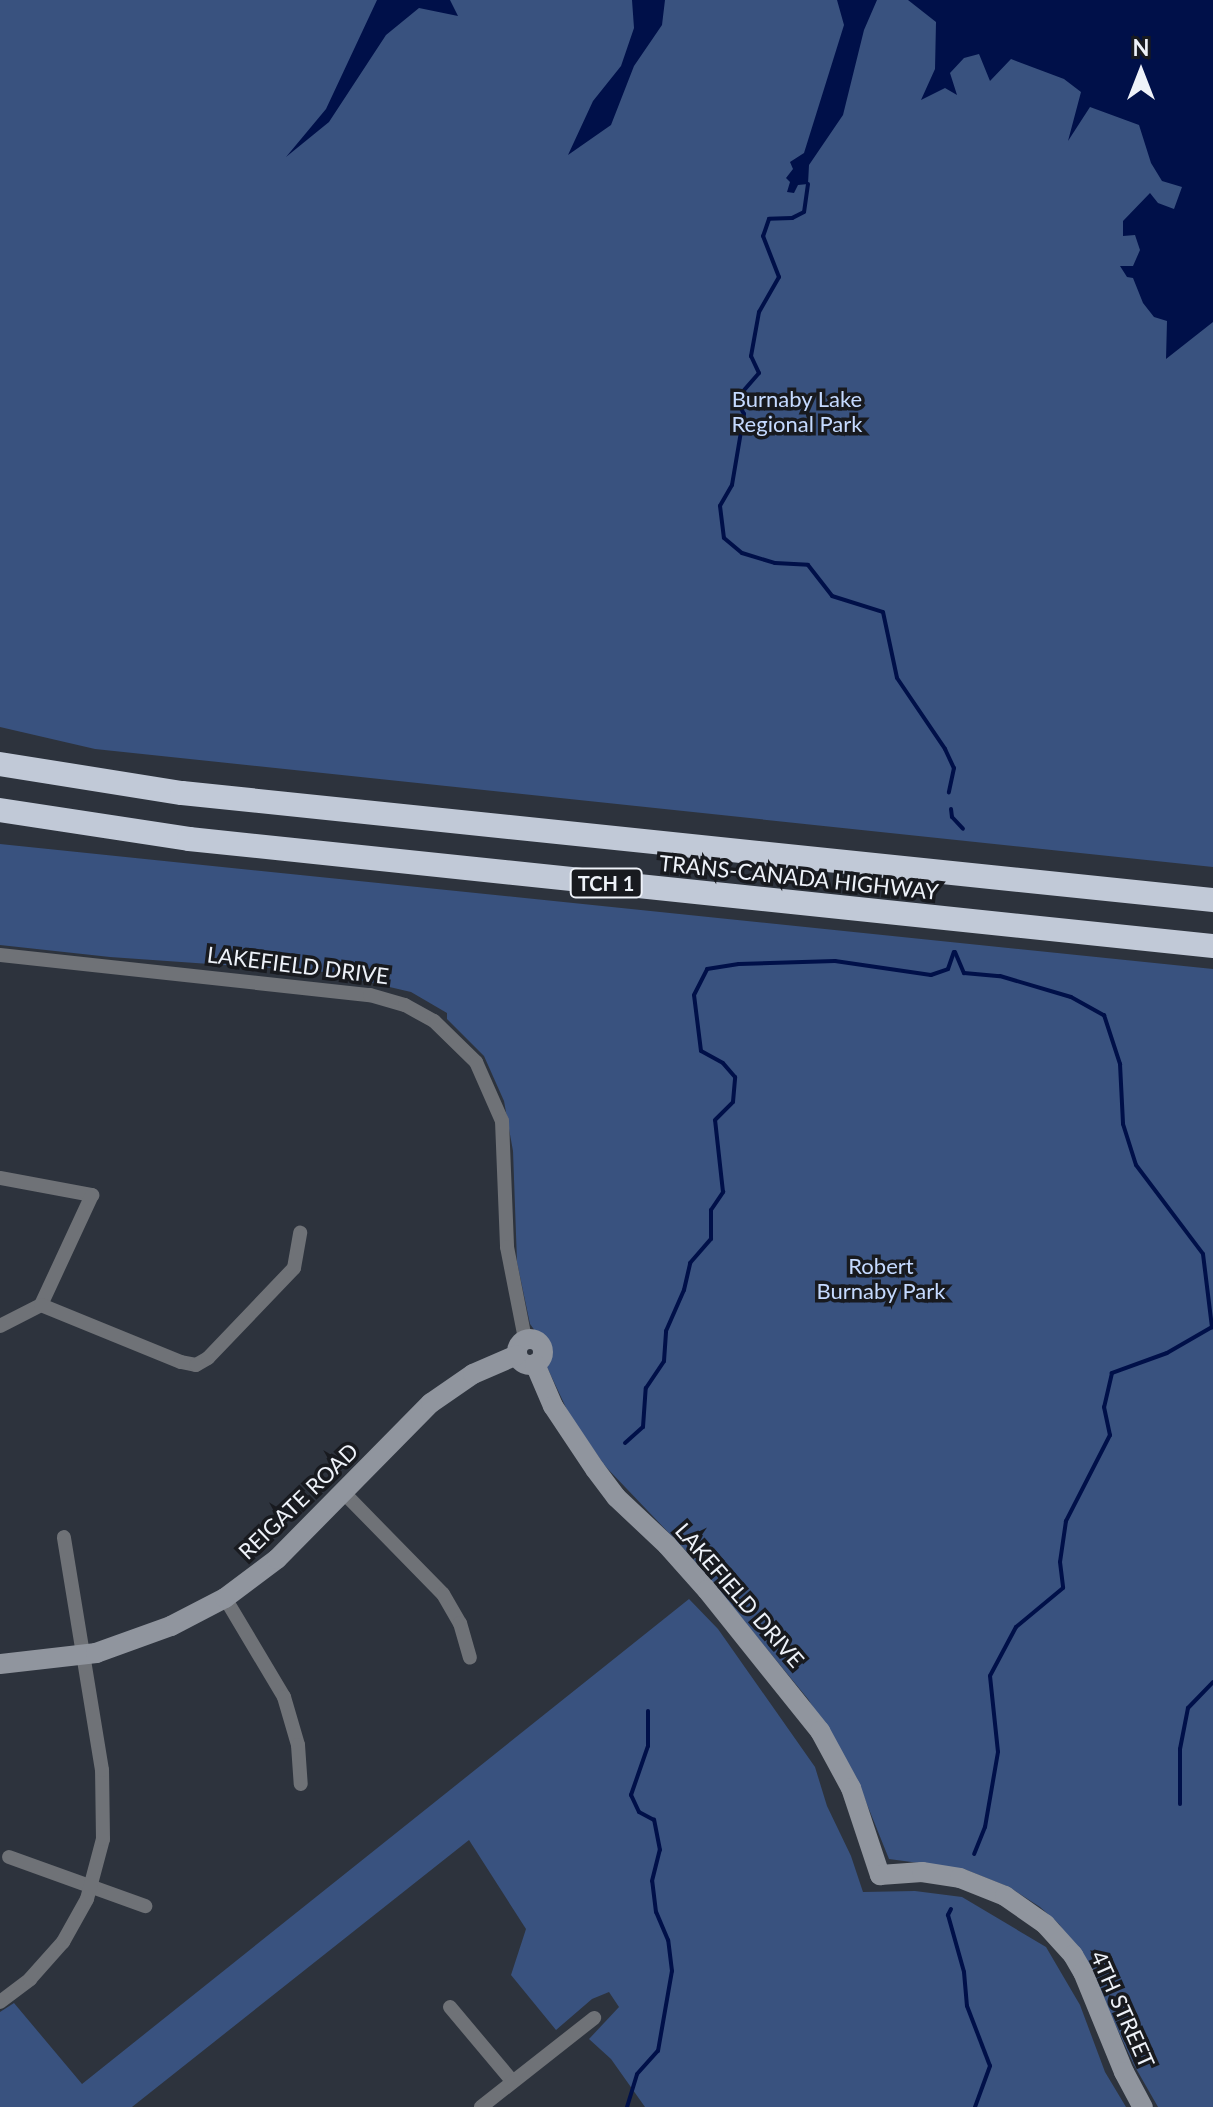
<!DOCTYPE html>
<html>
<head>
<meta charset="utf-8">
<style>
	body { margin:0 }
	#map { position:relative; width:1213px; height:2107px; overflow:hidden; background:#2d333d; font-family:Lato,sans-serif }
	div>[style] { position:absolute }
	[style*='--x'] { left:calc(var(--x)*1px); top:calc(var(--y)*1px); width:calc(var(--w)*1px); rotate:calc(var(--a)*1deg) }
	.green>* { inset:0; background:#39527f }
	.water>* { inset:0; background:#001049 }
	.stream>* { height:4px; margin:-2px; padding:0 2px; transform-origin:2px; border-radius:2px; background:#001049 }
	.street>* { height:14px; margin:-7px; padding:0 7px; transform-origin:7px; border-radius:7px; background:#6f7277 }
	.secondary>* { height:20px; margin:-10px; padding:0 10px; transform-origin:10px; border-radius:10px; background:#90959e }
	.secondary>.ring { margin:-10px; padding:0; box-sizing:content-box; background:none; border:20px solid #90959e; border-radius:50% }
	.highway>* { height:24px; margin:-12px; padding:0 12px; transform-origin:12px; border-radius:12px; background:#c1c9d7 }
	span { translate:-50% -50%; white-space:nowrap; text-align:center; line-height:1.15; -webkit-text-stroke:7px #181a1f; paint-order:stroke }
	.shield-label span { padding:2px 6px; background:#181a1f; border:2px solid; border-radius:6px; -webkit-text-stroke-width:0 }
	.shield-label { font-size:20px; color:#eef2f9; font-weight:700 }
	.park-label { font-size:22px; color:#c5daff }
	.street-label { font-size:22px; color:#eef2f9 }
	.north { position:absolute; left:1101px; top:32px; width:80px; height:80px; -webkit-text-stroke:6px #181a1f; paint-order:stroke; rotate:0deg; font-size:22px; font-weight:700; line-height:32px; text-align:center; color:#eef2f9 }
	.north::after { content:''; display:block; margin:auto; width:28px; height:36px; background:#eef2f9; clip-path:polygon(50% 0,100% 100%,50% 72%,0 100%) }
</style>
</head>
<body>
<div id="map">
	<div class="green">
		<div style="clip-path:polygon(0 0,1213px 0,1213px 867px,95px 749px,0 727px)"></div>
		<div style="clip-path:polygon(0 844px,1213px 969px,1213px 2107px,1158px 2107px,1134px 2065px,1089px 1968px,1059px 1924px,1040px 1907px,1009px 1887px,964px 1869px,889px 1859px,856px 1777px,808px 1699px,688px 1553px,605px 1466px,569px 1414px,546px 1365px,544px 1343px,530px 1324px,517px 1262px,513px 1151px,504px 1101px,484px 1056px,447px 1019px,447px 1013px,411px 992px,325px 972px,110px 957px,0 945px)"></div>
		<div style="clip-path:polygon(689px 1599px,718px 1629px,815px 1767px,827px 1806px,851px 1856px,863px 1892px,915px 1891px,962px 1897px,1046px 1947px,1080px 2005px,1105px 2072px,1126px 2107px,645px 2107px,611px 2059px,589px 2039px,619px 2007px,609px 1992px,592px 1999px,556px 2030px,511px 1975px,526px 1929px,469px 1840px,132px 2107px,0 2107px,0 2012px,14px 2003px,82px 2084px)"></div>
	</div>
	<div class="water">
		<div style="clip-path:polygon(377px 0,450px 0,458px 16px,419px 8px,386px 35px,329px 122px,286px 157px,326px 109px)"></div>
		<div style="clip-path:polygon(632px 0,665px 0,662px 25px,634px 66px,611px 125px,568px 155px,593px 101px,621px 66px,634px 28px)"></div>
		<div style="clip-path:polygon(837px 0,877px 0,864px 30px,843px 115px,809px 165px,808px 184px,798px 185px,794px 193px,787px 192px,790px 182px,786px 178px,793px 169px,790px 162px,804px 153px,844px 25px)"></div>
		<div style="clip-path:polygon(908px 0,1213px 0,1213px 322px,1166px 359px,1167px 321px,1154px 317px,1143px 303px,1133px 278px,1127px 277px,1120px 266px,1133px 266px,1140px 250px,1135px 235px,1123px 236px,1123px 221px,1150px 193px,1158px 203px,1174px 209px,1182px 187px,1162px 181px,1151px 163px,1139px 125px,1090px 107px,1068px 141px,1081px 92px,1064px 79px,1011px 59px,990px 81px,979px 54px,964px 58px,950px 73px,957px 95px,945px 88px,921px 100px,935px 69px,936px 22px)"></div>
	</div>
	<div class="stream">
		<div style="--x:808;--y:184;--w:28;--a:98"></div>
		<div style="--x:804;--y:212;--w:13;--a:153"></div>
		<div style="--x:792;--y:218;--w:23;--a:178"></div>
		<div style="--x:769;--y:219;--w:18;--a:109"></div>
		<div style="--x:763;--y:236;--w:44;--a:68.7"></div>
		<div style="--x:779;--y:277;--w:40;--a:119.7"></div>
		<div style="--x:759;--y:312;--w:45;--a:100.3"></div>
		<div style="--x:751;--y:356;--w:19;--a:65"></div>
		<div style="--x:759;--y:373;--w:35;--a:131"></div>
		<div style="--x:736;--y:399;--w:17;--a:62"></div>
		<div style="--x:744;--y:414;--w:72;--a:99.6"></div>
		<div style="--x:732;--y:485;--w:24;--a:120"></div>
		<div style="--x:720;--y:506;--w:32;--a:83"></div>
		<div style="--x:724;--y:538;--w:23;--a:40"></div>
		<div style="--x:742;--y:553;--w:34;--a:17"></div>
		<div style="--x:775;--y:563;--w:33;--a:3"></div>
		<div style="--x:808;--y:565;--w:39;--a:52"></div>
		<div style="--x:832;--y:596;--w:53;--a:17.4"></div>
		<div style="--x:883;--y:612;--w:67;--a:78"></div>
		<div style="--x:897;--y:678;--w:86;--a:55.9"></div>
		<div style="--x:945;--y:749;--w:21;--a:65"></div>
		<div style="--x:954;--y:768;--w:25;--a:102"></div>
		<div style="--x:951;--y:809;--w:8;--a:83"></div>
		<div style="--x:952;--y:817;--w:16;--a:47"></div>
		<div style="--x:955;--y:952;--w:23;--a:67"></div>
		<div style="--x:964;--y:973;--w:36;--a:5"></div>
		<div style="--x:1000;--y:976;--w:74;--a:16.5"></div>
		<div style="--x:1071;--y:997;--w:38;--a:29"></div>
		<div style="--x:1104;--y:1015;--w:52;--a:71.9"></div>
		<div style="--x:1120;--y:1064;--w:60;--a:87.1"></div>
		<div style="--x:1123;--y:1124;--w:43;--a:72.4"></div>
		<div style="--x:1136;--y:1165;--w:111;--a:53"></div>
		<div style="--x:1203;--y:1254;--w:74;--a:83"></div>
		<div style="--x:1212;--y:1327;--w:52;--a:150"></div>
		<div style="--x:1167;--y:1353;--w:59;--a:160"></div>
		<div style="--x:1112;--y:1373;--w:35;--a:103"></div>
		<div style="--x:1104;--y:1407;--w:29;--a:78"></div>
		<div style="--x:1110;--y:1435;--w:97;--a:117.1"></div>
		<div style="--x:1066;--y:1521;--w:41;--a:98.3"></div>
		<div style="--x:1060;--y:1562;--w:26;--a:83"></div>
		<div style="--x:1063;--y:1588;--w:61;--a:140.3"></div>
		<div style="--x:1016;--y:1627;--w:55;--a:118"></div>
		<div style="--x:990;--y:1676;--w:76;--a:84"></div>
		<div style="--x:998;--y:1752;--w:76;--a:99.8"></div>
		<div style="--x:985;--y:1827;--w:29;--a:112"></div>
		<div style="--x:625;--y:1443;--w:24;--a:-42"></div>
		<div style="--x:643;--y:1427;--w:39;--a:-86"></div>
		<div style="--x:646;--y:1388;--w:32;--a:-56"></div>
		<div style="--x:664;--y:1361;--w:30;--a:-86"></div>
		<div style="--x:666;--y:1331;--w:45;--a:-66.3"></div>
		<div style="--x:684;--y:1290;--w:28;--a:-77"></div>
		<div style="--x:690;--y:1263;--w:32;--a:-49"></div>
		<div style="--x:711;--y:1239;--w:29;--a:-90"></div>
		<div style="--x:711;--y:1210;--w:22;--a:-56"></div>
		<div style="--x:723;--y:1192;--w:72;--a:-96.3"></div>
		<div style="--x:715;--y:1120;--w:25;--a:-45"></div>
		<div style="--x:733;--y:1102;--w:25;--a:-85"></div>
		<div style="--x:735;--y:1077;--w:18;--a:-131"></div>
		<div style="--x:723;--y:1063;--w:25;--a:-151"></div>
		<div style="--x:701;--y:1051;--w:56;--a:-97.1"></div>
		<div style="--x:694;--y:995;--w:29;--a:-63"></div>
		<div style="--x:707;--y:969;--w:32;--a:-9"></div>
		<div style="--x:739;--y:964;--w:96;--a:-1.8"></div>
		<div style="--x:835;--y:961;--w:97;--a:8.3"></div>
		<div style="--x:931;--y:975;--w:18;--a:-19"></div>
		<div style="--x:948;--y:969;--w:18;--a:-71"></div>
		<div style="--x:1180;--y:1804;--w:55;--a:-90"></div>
		<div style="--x:1180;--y:1749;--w:42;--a:-79"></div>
		<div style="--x:1188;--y:1708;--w:36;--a:-46"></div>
		<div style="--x:951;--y:1909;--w:7;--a:117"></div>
		<div style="--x:948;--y:1915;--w:59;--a:74.3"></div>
		<div style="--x:964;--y:1972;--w:34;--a:85"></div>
		<div style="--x:967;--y:2006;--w:64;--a:69"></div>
		<div style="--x:990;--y:2066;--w:44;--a:110.1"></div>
		<div style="--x:627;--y:2107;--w:34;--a:-73"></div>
		<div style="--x:637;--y:2074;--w:31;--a:-48"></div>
		<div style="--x:658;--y:2051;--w:81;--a:-80.1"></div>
		<div style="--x:672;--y:1971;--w:31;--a:-97"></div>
		<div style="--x:668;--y:1940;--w:30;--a:-113"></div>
		<div style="--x:656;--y:1912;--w:31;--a:-97"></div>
		<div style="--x:652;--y:1881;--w:32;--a:-76"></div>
		<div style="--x:660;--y:1850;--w:31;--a:-101"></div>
		<div style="--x:654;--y:1820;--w:17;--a:-152"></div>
		<div style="--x:639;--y:1812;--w:19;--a:-115"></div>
		<div style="--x:631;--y:1795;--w:52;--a:-70.9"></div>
		<div style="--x:648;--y:1746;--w:35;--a:-90"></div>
	</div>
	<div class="street">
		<div style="--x:0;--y:955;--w:372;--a:6.2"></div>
		<div style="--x:370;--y:995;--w:36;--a:16"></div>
		<div style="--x:405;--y:1005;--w:33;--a:29"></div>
		<div style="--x:434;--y:1021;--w:59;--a:44.3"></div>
		<div style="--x:476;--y:1062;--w:64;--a:66.2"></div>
		<div style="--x:502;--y:1121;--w:126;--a:87.7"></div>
		<div style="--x:507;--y:1247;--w:94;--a:78.9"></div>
		<div style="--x:0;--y:1178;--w:94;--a:10.5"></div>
		<div style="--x:92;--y:1195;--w:121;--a:114.9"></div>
		<div style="--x:41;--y:1305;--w:46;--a:152.9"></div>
		<div style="--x:41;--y:1305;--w:151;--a:22.2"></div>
		<div style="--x:181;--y:1362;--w:15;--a:11"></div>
		<div style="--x:196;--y:1365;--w:14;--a:-30"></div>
		<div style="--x:208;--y:1358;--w:124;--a:-46.3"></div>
		<div style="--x:294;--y:1268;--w:36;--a:-80"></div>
		<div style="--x:344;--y:1493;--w:141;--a:45.6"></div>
		<div style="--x:443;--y:1594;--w:34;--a:60"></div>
		<div style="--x:460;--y:1623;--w:36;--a:74"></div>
		<div style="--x:225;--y:1598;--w:115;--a:59.2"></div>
		<div style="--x:284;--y:1697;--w:50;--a:73.7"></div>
		<div style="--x:298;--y:1745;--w:39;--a:86"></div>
		<div style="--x:9;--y:1857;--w:145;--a:19.8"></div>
		<div style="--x:0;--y:2002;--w:38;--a:-37"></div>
		<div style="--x:30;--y:1979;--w:50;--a:-48.3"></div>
		<div style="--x:63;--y:1942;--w:49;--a:-60.8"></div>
		<div style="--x:87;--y:1899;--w:62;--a:-75.1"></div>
		<div style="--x:103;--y:1839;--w:69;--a:-90.8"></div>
		<div style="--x:102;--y:1770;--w:236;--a:-99.3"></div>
		<div style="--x:450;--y:2007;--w:97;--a:50"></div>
		<div style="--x:481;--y:2107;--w:144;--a:-38.2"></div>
	</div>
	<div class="secondary">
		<div class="ring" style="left:517px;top:1339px;width:6px;height:6px"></div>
		<div style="--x:535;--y:1364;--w:46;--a:66.8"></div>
		<div style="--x:553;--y:1406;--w:76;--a:56.3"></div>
		<div style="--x:595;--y:1469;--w:35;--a:53"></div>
		<div style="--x:616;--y:1497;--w:70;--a:43.3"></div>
		<div style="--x:667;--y:1545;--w:60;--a:48.4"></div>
		<div style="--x:707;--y:1590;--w:181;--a:51.3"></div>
		<div style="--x:820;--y:1731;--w:65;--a:61.5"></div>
		<div style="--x:851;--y:1788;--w:92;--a:71.6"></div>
		<div style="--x:880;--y:1875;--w:42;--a:-4.1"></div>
		<div style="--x:922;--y:1872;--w:38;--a:9"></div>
		<div style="--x:960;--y:1878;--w:48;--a:21.8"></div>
		<div style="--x:1005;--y:1896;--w:49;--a:35"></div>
		<div style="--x:1045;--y:1924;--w:42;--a:47.9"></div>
		<div style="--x:1073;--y:1955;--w:20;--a:60"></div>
		<div style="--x:1083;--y:1972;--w:108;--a:67.7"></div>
		<div style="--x:1124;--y:2072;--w:40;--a:62"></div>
		<div style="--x:0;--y:1664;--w:97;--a:-6.5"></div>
		<div style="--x:96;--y:1653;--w:80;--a:-19.8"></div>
		<div style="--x:171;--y:1626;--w:61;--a:-27.4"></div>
		<div style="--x:225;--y:1598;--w:65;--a:-36.9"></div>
		<div style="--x:277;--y:1559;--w:219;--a:-45.4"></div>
		<div style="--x:431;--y:1403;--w:51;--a:-34.6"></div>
		<div style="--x:473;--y:1374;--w:48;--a:-23.4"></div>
	</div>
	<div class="highway">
		<div style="--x:0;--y:764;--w:184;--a:9.1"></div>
		<div style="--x:182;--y:793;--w:1037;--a:5.93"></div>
		<div style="--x:0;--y:810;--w:191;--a:8.7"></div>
		<div style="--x:189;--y:839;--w:1030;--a:5.97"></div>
	</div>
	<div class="shield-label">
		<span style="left:606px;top:883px">TCH 1</span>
	</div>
	<div class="park-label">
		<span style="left:797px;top:411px">Burnaby Lake<br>Regional Park</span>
		<span style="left:881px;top:1278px">Robert<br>Burnaby Park</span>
	</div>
	<div class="street-label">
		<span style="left:799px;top:877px;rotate:6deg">TRANS-CANADA HIGHWAY</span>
		<span style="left:298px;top:965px;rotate:7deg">LAKEFIELD DRIVE</span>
		<span style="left:298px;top:1501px;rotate:-44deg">REIGATE ROAD</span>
		<span style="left:740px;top:1595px;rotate:49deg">LAKEFIELD DRIVE</span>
		<span style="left:1123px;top:2009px;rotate:66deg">4TH STREET</span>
	</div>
	<div class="north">N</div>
</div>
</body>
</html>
